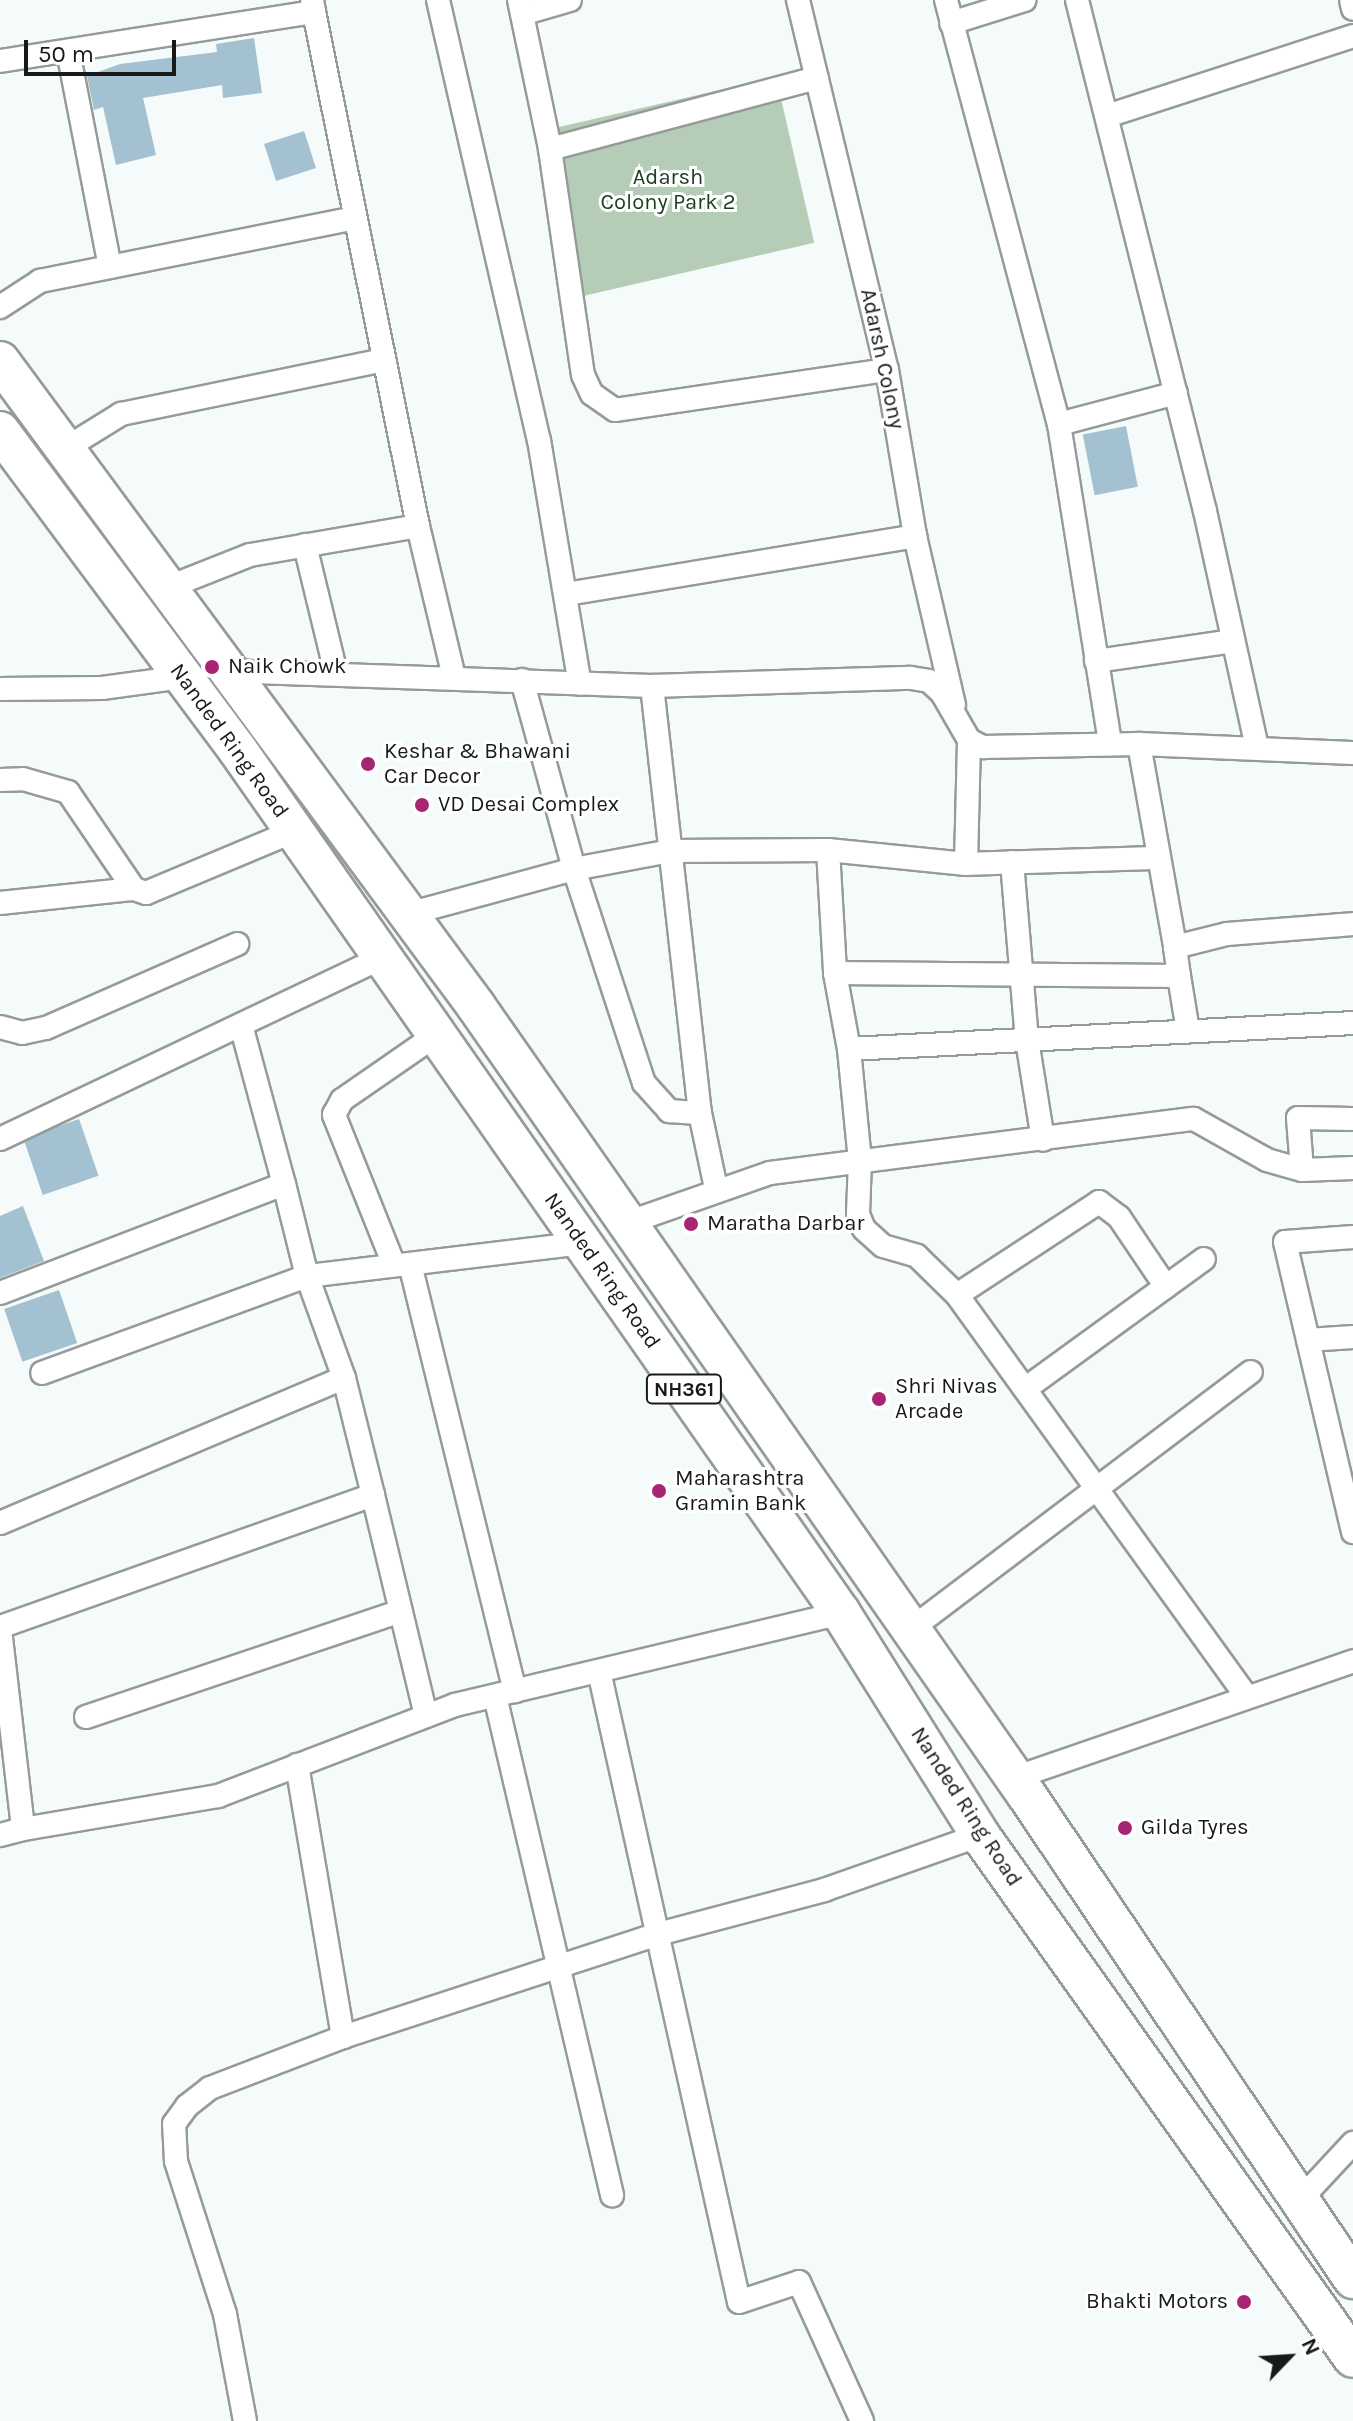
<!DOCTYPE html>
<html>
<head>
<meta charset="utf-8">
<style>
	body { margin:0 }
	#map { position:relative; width:1353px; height:2421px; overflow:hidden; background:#f5fafa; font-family:Karla,sans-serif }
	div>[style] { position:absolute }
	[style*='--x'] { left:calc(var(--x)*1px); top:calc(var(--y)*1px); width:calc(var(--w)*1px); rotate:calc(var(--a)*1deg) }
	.green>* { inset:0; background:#b5cdb7; transform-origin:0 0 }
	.building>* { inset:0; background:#a4c1d2; transform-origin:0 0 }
	.roads { filter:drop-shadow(2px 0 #959a9a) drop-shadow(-2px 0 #959a9a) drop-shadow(0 2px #959a9a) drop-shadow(0 -2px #959a9a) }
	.street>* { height:22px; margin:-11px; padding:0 11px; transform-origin:11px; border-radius:11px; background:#fff }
	.highway>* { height:38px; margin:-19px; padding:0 19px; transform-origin:19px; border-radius:19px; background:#fff }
	.dots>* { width:22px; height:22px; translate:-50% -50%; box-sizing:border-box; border:4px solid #fff; border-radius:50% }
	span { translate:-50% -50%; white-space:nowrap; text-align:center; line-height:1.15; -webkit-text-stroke:6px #fff; paint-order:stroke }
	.shield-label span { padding:2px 6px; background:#fff; border:2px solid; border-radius:6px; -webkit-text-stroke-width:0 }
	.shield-label { font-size:20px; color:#181a1a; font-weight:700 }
	.park-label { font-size:22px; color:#183e1f }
	.street-label { font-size:22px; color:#181a1a }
	.poi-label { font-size:22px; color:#181a1a }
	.left { translate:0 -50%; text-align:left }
	.right { translate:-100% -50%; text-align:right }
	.north { position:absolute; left:1249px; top:2317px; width:80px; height:80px; -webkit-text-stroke:6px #fff; paint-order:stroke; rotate:65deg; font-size:22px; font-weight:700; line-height:32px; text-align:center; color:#181a1a }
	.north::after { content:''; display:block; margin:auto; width:28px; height:36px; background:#181a1a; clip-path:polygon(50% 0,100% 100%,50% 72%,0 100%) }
	.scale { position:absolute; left:24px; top:40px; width:152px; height:36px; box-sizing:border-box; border:4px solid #181a1a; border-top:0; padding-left:10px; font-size:24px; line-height:28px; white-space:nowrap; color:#181a1a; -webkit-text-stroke:6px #fff; paint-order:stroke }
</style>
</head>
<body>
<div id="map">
	<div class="green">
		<div style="left:776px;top:77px;width:170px;height:236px;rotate:77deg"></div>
	</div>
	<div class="building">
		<div style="clip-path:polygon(254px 38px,262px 93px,223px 98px,222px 85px,143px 98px,156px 155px,116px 165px,103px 107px,94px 110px,87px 76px,120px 64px,217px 52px,216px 44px)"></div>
		<div style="left:304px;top:131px;width:39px;height:42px;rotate:72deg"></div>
		<div style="left:1126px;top:426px;width:62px;height:44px;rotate:79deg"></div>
		<div style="left:79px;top:1119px;width:60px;height:59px;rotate:71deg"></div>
		<div style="clip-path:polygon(23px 1206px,44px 1261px,0 1278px,0 1216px)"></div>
		<div style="left:59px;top:1290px;width:56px;height:58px;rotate:71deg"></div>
	</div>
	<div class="roads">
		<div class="street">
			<div style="--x:438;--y:0;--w:451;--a:77.1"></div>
			<div style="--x:539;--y:440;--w:247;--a:80.5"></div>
			<div style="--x:519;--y:0;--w:152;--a:78.2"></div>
			<div style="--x:550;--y:149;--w:228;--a:81.7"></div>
			<div style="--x:583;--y:375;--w:21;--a:65"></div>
			<div style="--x:592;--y:394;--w:28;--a:35"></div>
			<div style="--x:615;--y:410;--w:275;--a:-8.4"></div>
			<div style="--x:798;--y:0;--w:381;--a:76.5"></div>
			<div style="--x:887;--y:370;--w:168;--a:80.4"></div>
			<div style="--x:915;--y:536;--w:173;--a:77"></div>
			<div style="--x:946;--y:0;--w:439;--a:75.1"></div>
			<div style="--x:1059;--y:424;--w:121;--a:-14.8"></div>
			<div style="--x:1077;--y:0;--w:527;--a:75.94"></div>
			<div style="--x:1205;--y:511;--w:243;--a:77.6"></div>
			<div style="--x:1351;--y:0;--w:9;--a:77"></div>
			<div style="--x:314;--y:12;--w:524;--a:78.56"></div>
			<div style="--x:418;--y:526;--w:155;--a:76.6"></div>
			<div style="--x:522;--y:14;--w:50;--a:-16.3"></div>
			<div style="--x:951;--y:23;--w:77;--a:-17.3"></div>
			<div style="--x:68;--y:51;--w:220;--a:79"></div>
			<div style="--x:0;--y:61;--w:318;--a:-8.9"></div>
			<div style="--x:314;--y:12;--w:12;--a:-99"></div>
			<div style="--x:1107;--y:116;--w:259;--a:-18"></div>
			<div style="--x:550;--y:149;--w:276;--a:-14.9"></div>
			<div style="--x:0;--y:307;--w:48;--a:-33"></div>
			<div style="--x:40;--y:281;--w:320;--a:-11.3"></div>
			<div style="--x:1059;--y:424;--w:324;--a:80.9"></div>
			<div style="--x:66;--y:448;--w:65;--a:-31.7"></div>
			<div style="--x:121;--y:414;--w:268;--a:-11.6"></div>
			<div style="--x:305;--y:545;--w:132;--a:76.4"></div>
			<div style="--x:169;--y:587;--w:87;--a:-21.6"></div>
			<div style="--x:250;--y:555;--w:170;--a:-9.8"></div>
			<div style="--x:566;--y:594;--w:354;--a:-9.4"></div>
			<div style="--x:1096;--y:661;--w:138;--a:-8.3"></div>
			<div style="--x:225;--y:671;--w:427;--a:2"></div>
			<div style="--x:652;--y:686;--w:259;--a:-1.8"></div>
			<div style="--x:911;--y:678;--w:18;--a:9"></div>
			<div style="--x:929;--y:681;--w:18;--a:43"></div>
			<div style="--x:942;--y:693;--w:54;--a:60.1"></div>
			<div style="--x:969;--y:740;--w:16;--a:27"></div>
			<div style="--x:983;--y:747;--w:156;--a:-1.1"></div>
			<div style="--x:1139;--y:744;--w:214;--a:2.4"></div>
			<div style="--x:522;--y:680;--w:196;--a:74.6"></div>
			<div style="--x:574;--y:869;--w:98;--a:-10.6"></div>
			<div style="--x:670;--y:851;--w:158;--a:-0.4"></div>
			<div style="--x:828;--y:850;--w:139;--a:5.8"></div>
			<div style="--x:966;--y:864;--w:124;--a:-88.6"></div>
			<div style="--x:652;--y:686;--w:430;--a:83.6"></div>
			<div style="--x:700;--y:1113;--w:77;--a:78"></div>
			<div style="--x:0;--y:689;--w:102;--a:-0.6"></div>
			<div style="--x:102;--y:688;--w:90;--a:-7.7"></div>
			<div style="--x:1139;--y:744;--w:206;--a:79.9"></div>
			<div style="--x:0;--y:780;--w:23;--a:-2"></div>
			<div style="--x:23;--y:779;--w:47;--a:16.1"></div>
			<div style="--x:68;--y:792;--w:117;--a:55.8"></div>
			<div style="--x:134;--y:889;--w:13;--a:18"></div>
			<div style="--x:146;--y:893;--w:160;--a:-22.7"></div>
			<div style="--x:828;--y:850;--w:123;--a:86.7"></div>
			<div style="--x:835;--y:973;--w:77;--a:79.6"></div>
			<div style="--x:849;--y:1049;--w:113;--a:84.4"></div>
			<div style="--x:860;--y:1161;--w:53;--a:92.2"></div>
			<div style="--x:858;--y:1214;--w:16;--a:68"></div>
			<div style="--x:864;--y:1229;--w:25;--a:42"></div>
			<div style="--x:883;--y:1246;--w:35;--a:16"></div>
			<div style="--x:917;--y:1256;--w:56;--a:44.3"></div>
			<div style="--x:957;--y:1295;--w:492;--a:54.2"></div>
			<div style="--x:1012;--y:862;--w:179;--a:85.2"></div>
			<div style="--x:1027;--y:1040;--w:101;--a:80.9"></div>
			<div style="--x:966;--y:864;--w:193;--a:-1.8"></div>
			<div style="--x:0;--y:903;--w:135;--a:-6"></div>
			<div style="--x:408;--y:914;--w:172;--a:-15.2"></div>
			<div style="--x:574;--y:869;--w:225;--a:71.9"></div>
			<div style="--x:644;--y:1083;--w:38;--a:48"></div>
			<div style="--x:669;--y:1111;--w:31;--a:4"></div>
			<div style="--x:835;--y:973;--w:344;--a:0.5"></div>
			<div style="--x:1179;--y:976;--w:29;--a:-98"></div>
			<div style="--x:1175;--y:947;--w:54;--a:-14"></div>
			<div style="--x:1227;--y:934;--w:126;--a:-4.5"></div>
			<div style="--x:1179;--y:976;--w:56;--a:80.7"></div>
			<div style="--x:241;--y:1025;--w:165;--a:74.9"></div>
			<div style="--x:0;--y:1027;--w:23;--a:15"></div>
			<div style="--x:22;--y:1033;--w:25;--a:-12"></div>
			<div style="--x:46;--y:1028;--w:209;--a:-23.7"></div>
			<div style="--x:849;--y:1049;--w:505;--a:-2.95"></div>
			<div style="--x:0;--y:1139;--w:423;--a:-25.4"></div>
			<div style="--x:1302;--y:1170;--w:51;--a:-2.2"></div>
			<div style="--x:627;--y:1223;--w:151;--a:-19.3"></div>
			<div style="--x:770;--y:1173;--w:427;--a:-7.3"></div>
			<div style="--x:1194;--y:1119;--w:84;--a:29.3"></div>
			<div style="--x:1267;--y:1160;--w:36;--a:16"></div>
			<div style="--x:1302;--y:1170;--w:52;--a:-94.4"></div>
			<div style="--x:1298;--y:1118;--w:55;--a:1"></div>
			<div style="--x:1353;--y:1237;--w:68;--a:175.8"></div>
			<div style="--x:1285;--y:1242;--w:298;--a:76.8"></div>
			<div style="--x:410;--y:1264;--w:440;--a:76.2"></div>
			<div style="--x:394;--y:1265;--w:162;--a:-111.8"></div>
			<div style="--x:334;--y:1115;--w:17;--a:-62"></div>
			<div style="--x:342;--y:1100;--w:114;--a:-34.7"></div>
			<div style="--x:0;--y:1293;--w:304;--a:-21"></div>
			<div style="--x:284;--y:1184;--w:95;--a:76"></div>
			<div style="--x:307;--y:1276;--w:277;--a:-6.8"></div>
			<div style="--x:957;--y:1295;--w:170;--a:-33.2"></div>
			<div style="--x:1099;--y:1202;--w:25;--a:37"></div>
			<div style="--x:1119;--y:1217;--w:84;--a:56.1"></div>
			<div style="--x:1308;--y:1340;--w:45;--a:-3.8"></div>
			<div style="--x:1025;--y:1389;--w:221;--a:-36"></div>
			<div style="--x:373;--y:1495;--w:227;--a:76.5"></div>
			<div style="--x:0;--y:1523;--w:373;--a:-22.9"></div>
			<div style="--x:0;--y:1627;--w:396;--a:-19.5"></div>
			<div style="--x:373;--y:1495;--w:121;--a:-103.9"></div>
			<div style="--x:344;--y:1378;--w:109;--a:-109.9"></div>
			<div style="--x:307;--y:1276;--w:282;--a:159.9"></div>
			<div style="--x:0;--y:1629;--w:201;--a:83.4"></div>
			<div style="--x:23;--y:1829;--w:24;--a:165"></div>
			<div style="--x:911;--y:1629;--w:426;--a:-37.1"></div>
			<div style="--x:599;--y:1671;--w:646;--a:77.49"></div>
			<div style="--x:739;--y:2302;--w:63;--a:-18.4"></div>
			<div style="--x:799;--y:2282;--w:153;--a:65.6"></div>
			<div style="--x:495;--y:1696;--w:513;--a:76.8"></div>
			<div style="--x:86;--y:1717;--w:332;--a:-18.6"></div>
			<div style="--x:297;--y:1765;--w:276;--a:80.4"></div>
			<div style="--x:1014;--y:1778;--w:359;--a:-19"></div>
			<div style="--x:23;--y:1829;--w:198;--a:-9.6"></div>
			<div style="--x:218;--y:1796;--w:254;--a:-21"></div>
			<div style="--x:455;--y:1705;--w:397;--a:-13.4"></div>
			<div style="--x:1300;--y:2200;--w:78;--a:-47.1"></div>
			<div style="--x:245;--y:2421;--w:109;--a:-100.6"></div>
			<div style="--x:225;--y:2314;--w:161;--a:-107.8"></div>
			<div style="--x:176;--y:2161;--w:37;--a:-93"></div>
			<div style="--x:174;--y:2124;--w:22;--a:-54"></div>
			<div style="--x:187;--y:2106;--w:29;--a:-38"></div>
			<div style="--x:210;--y:2088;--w:142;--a:-21"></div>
			<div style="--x:343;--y:2037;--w:331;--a:-18.1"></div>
			<div style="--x:658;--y:1934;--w:172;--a:-14.8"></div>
			<div style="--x:824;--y:1890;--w:165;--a:-19.4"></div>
		</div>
		<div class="highway">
			<div style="--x:0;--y:361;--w:802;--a:53.57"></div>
			<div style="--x:476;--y:1006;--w:961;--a:55.09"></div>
			<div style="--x:1026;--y:1794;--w:585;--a:56.01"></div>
			<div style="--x:0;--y:431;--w:397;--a:53.3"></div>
			<div style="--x:237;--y:749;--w:1054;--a:55.04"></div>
			<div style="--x:841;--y:1613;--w:262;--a:57.9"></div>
			<div style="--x:980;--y:1835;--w:642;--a:54.5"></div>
		</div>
	</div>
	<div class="dots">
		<div style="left:212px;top:667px;background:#a72572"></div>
		<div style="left:368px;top:764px;background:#a72572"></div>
		<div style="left:422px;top:805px;background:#a72572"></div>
		<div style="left:691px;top:1224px;background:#a72572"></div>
		<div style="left:879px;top:1399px;background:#a72572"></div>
		<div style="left:659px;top:1491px;background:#a72572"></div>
		<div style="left:1125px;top:1828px;background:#a72572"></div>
		<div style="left:1244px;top:2302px;background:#a72572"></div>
	</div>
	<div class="shield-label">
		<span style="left:684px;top:1389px">NH361</span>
	</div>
	<div class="park-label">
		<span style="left:668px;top:190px">Adarsh<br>Colony Park 2</span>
	</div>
	<div class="street-label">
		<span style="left:882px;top:359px;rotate:78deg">Adarsh Colony</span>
		<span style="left:229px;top:741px;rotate:54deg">Nanded Ring Road</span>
		<span style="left:602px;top:1271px;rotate:55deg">Nanded Ring Road</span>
		<span style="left:966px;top:1807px;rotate:57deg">Nanded Ring Road</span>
	</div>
	<div class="poi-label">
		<span class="left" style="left:228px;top:667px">Naik Chowk</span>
		<span class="left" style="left:384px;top:764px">Keshar &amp; Bhawani<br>Car Decor</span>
		<span class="left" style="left:438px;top:805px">VD Desai Complex</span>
		<span class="left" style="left:707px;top:1224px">Maratha Darbar</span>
		<span class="left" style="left:895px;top:1399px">Shri Nivas<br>Arcade</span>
		<span class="left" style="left:675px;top:1491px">Maharashtra<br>Gramin Bank</span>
		<span class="left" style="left:1141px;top:1828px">Gilda Tyres</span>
		<span class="right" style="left:1228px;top:2302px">Bhakti Motors</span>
	</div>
	<div class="north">N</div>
	<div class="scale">50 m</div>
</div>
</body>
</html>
